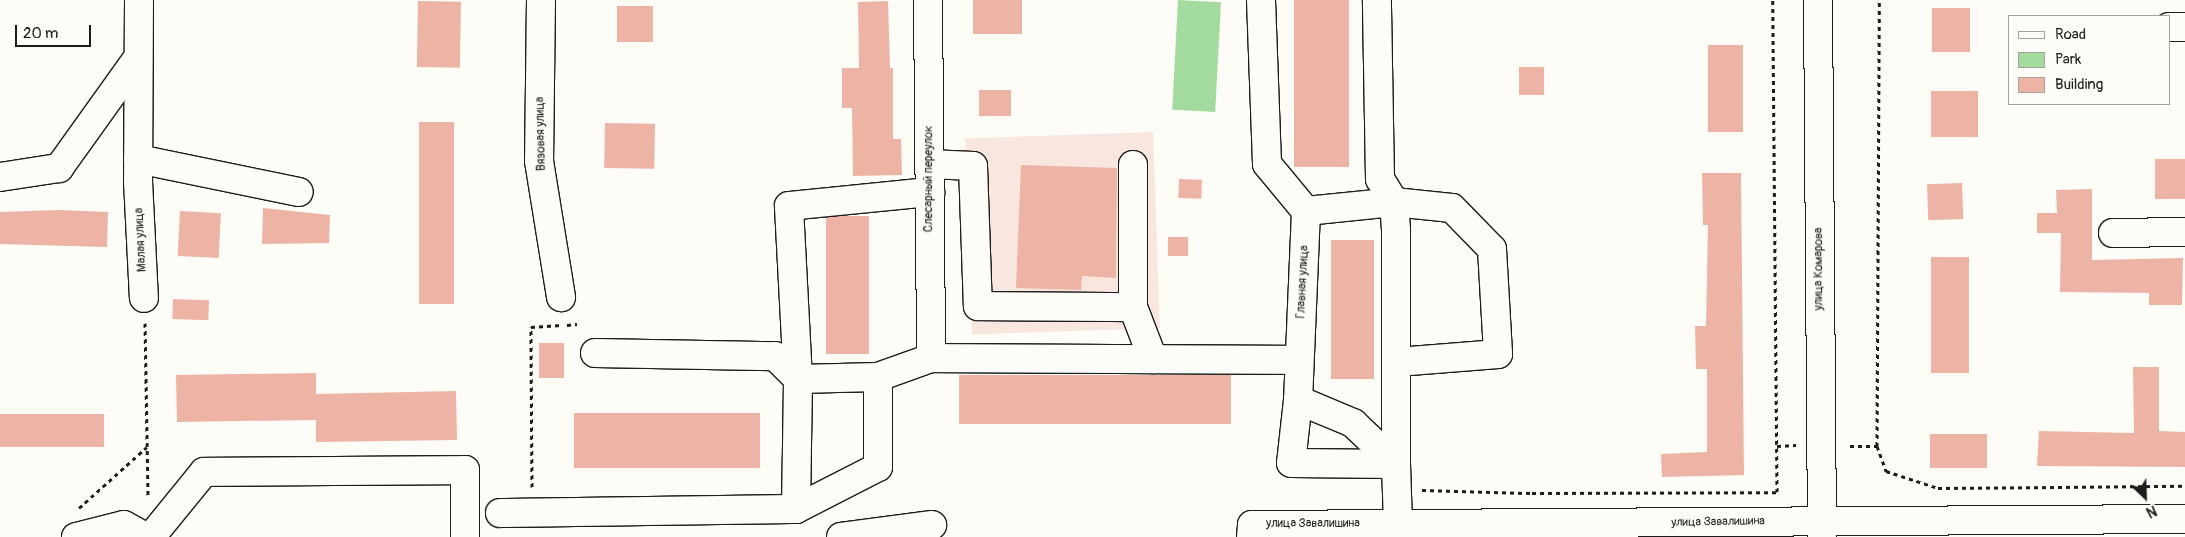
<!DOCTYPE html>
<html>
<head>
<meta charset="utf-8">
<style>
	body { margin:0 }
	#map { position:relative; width:2185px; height:537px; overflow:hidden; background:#fdfcf7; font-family:Pangolin,sans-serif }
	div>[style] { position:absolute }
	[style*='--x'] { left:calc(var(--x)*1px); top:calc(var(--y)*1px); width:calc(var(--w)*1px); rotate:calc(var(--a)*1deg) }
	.built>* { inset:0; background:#f8e6df; transform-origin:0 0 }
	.green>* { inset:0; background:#a3db9f; transform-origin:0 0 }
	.building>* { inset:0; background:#edb4a6; transform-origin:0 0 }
	.path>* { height:3px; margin-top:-1.5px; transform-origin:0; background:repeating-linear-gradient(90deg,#1c1c1c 0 4px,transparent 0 8px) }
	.roads { filter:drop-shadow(1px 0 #1c1c1c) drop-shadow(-1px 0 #1c1c1c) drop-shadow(0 1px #1c1c1c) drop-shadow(0 -1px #1c1c1c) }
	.minor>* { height:28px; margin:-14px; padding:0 14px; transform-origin:14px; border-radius:14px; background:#fdfcf7 }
	.major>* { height:28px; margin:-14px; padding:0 14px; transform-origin:14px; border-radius:14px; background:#fdfcf7 }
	span { translate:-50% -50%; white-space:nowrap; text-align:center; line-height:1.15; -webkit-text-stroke:4px #fdfcf7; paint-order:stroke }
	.street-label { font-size:12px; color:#1c1c1c }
	.legend { position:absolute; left:2008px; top:15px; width:162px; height:90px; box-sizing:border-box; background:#fdfcf7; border:1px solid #a3a29f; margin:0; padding:6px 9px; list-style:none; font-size:15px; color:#1c1c1c }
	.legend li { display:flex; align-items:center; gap:10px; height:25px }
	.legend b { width:25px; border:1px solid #a3a29f }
	.north { position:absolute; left:2120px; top:472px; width:50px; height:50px; -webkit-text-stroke:4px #fdfcf7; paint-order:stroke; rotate:156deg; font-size:14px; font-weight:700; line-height:20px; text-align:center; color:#1c1c1c }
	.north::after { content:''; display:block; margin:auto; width:18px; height:22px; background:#1c1c1c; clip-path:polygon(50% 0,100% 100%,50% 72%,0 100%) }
	.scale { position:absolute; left:15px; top:25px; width:76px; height:22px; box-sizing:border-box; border:2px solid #1c1c1c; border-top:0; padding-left:6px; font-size:15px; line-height:18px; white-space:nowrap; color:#1c1c1c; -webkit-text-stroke:4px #fdfcf7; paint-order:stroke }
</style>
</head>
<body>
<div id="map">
	<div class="built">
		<div style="left:1153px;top:132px;width:196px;height:188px;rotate:88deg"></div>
	</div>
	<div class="green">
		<div style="left:1178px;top:0;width:43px;height:110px;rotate:3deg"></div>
	</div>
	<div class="building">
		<div style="left:973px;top:0;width:49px;height:34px"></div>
		<div style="left:1294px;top:0;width:55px;height:167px"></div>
		<div style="left:418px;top:1px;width:43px;height:66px;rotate:1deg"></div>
		<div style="clip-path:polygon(888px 1px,890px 68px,893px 68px,893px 139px,901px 139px,902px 175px,853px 176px,852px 108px,842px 108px,842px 68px,859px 68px,858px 2px)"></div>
		<div style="left:617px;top:6px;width:36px;height:36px"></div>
		<div style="left:1932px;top:8px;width:38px;height:44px"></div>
		<div style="left:1708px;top:45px;width:35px;height:87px"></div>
		<div style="left:1519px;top:67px;width:25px;height:28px"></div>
		<div style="left:979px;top:90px;width:32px;height:26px"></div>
		<div style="left:1978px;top:91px;width:46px;height:47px;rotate:90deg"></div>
		<div style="left:419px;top:122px;width:35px;height:182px"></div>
		<div style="left:605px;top:123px;width:50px;height:45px;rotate:1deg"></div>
		<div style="left:2155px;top:159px;width:30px;height:40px"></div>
		<div style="clip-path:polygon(1021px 165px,1117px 168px,1116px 278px,1082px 276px,1081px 290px,1016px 288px)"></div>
		<div style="clip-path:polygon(1702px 173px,1741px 173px,1744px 475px,1662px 477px,1661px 454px,1707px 452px,1707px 369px,1696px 369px,1695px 326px,1706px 326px,1708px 225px,1703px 225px)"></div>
		<div style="left:1179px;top:179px;width:23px;height:19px;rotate:2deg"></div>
		<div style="left:1962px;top:183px;width:36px;height:35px;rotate:88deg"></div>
		<div style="clip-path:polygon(2092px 189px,2092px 260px,2183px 258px,2182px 305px,2149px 305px,2149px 293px,2060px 292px,2061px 233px,2037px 233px,2037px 213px,2057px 213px,2056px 190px)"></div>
		<div style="clip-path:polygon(263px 208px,330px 215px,329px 243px,262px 244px)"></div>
		<div style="clip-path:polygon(58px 210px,108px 212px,107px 247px,0 244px,0 212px)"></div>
		<div style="left:180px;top:211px;width:41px;height:45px;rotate:3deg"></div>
		<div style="left:869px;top:216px;width:138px;height:43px;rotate:90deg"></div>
		<div style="left:1168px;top:237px;width:20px;height:19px"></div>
		<div style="left:1331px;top:240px;width:43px;height:139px"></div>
		<div style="left:1931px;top:257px;width:38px;height:116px"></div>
		<div style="left:173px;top:299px;width:36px;height:20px;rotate:2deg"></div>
		<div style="left:564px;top:343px;width:35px;height:25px;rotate:90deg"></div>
		<div style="clip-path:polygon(2133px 367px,2159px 367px,2159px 431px,2185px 432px,2185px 467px,2037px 466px,2039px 431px,2134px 433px)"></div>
		<div style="clip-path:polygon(316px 373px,316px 394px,456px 391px,457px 440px,316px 442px,316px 420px,177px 422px,176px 375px)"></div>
		<div style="left:959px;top:375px;width:272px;height:49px"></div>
		<div style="left:760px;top:413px;width:55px;height:186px;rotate:90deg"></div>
		<div style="left:0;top:414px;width:104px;height:33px"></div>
		<div style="left:1930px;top:434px;width:57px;height:34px"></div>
	</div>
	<div class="path">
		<div style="--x:145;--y:323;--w:173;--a:89"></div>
		<div style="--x:567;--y:325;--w:10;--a:-6"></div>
		<div style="--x:1777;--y:446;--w:19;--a:-3"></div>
		<div style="--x:1850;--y:446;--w:27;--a:0"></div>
		<div style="--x:1877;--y:446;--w:27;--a:70"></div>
		<div style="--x:1886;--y:471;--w:55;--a:18.1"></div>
		<div style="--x:1938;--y:488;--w:247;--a:-0.5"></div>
		<div style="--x:1877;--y:446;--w:446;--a:-89.7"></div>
		<div style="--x:532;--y:487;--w:160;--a:-90.4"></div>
		<div style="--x:531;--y:327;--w:30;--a:-4"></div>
		<div style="--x:1422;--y:490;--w:110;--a:1.6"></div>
		<div style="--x:1532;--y:493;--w:245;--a:-0.2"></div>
		<div style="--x:1777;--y:492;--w:492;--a:-90.5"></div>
		<div style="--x:79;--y:508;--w:91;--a:-41.9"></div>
	</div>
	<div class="roads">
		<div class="minor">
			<div style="--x:139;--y:0;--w:181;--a:90.3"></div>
			<div style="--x:138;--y:181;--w:117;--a:87.1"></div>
			<div style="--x:541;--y:0;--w:161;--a:90.7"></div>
			<div style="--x:539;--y:161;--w:138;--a:80.8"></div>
			<div style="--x:928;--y:0;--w:358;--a:89.5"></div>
			<div style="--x:1261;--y:0;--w:164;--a:87.9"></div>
			<div style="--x:1267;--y:164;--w:61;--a:50.3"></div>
			<div style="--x:1306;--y:211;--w:189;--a:92.4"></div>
			<div style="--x:1298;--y:400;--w:60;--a:22.7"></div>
			<div style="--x:1353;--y:423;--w:59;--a:43.6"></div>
			<div style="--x:1396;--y:464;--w:60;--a:88.1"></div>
			<div style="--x:2169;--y:27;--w:16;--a:0"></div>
			<div style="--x:138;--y:159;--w:164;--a:11.6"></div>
			<div style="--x:929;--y:164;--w:44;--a:2.6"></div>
			<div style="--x:973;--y:166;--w:140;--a:88"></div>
			<div style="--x:978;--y:306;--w:155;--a:0.4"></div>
			<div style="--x:1133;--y:165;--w:142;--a:90"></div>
			<div style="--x:1133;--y:307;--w:56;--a:69"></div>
			<div style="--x:0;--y:177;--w:60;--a:-8.7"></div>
			<div style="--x:59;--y:168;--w:134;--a:-54.4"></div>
			<div style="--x:1306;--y:211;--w:88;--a:-5.8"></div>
			<div style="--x:1394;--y:202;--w:58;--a:5.9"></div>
			<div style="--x:1452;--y:208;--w:57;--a:45.7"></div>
			<div style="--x:1492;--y:249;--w:105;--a:86.7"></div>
			<div style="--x:1498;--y:354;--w:101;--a:175.5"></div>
			<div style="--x:2113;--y:233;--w:72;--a:-0.8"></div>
			<div style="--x:595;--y:353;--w:180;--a:1"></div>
			<div style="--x:775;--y:356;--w:33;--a:45"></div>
			<div style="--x:798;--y:379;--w:80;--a:-1.4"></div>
			<div style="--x:878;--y:377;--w:56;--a:-19.7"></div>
			<div style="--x:931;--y:358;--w:368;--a:0.3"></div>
			<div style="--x:1298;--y:400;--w:63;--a:96.3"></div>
			<div style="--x:1291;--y:463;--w:105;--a:0.5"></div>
			<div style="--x:1396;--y:464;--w:234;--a:-90"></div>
			<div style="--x:1396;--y:230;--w:28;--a:-94"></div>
			<div style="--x:1394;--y:202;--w:27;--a:-121"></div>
			<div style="--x:1380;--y:179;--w:179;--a:-91"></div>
			<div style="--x:796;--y:509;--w:130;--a:-89.1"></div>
			<div style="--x:798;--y:379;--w:173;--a:-93"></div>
			<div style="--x:789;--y:206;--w:142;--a:-5.7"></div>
			<div style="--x:500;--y:513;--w:296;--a:-0.8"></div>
			<div style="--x:796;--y:509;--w:92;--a:-27.1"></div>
			<div style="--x:878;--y:467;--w:90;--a:-90"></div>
			<div style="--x:76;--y:537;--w:49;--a:-14"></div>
			<div style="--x:124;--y:525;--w:25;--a:29"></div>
			<div style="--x:151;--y:537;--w:84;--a:-50.8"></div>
			<div style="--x:204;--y:472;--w:261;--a:-0.4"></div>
			<div style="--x:465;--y:470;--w:67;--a:90"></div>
			<div style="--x:841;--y:537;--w:92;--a:-7.5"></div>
			<div style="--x:1251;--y:537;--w:12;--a:-85"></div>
			<div style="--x:1252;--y:525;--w:933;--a:-0.37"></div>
		</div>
		<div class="major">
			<div style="--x:1818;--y:0;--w:537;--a:89.57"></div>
		</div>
	</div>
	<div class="street-label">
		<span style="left:541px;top:134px;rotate:-91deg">Вязовая улица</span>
		<span style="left:929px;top:179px;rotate:-90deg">Слесарный переулок</span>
		<span style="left:141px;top:240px;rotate:-93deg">Малая улица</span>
		<span style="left:1819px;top:269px;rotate:-90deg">улица Комарова</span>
		<span style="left:1303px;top:282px;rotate:-87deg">Главная улица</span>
		<span style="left:1718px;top:522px;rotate:-1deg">улица Завалишина</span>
		<span style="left:1313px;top:524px">улица Завалишина</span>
	</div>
	<ul class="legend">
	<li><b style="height:6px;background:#fdfcf7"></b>Road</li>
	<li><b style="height:14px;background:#a3db9f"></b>Park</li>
	<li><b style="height:14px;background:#edb4a6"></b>Building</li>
	</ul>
	<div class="north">N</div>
	<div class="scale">20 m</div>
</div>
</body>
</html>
